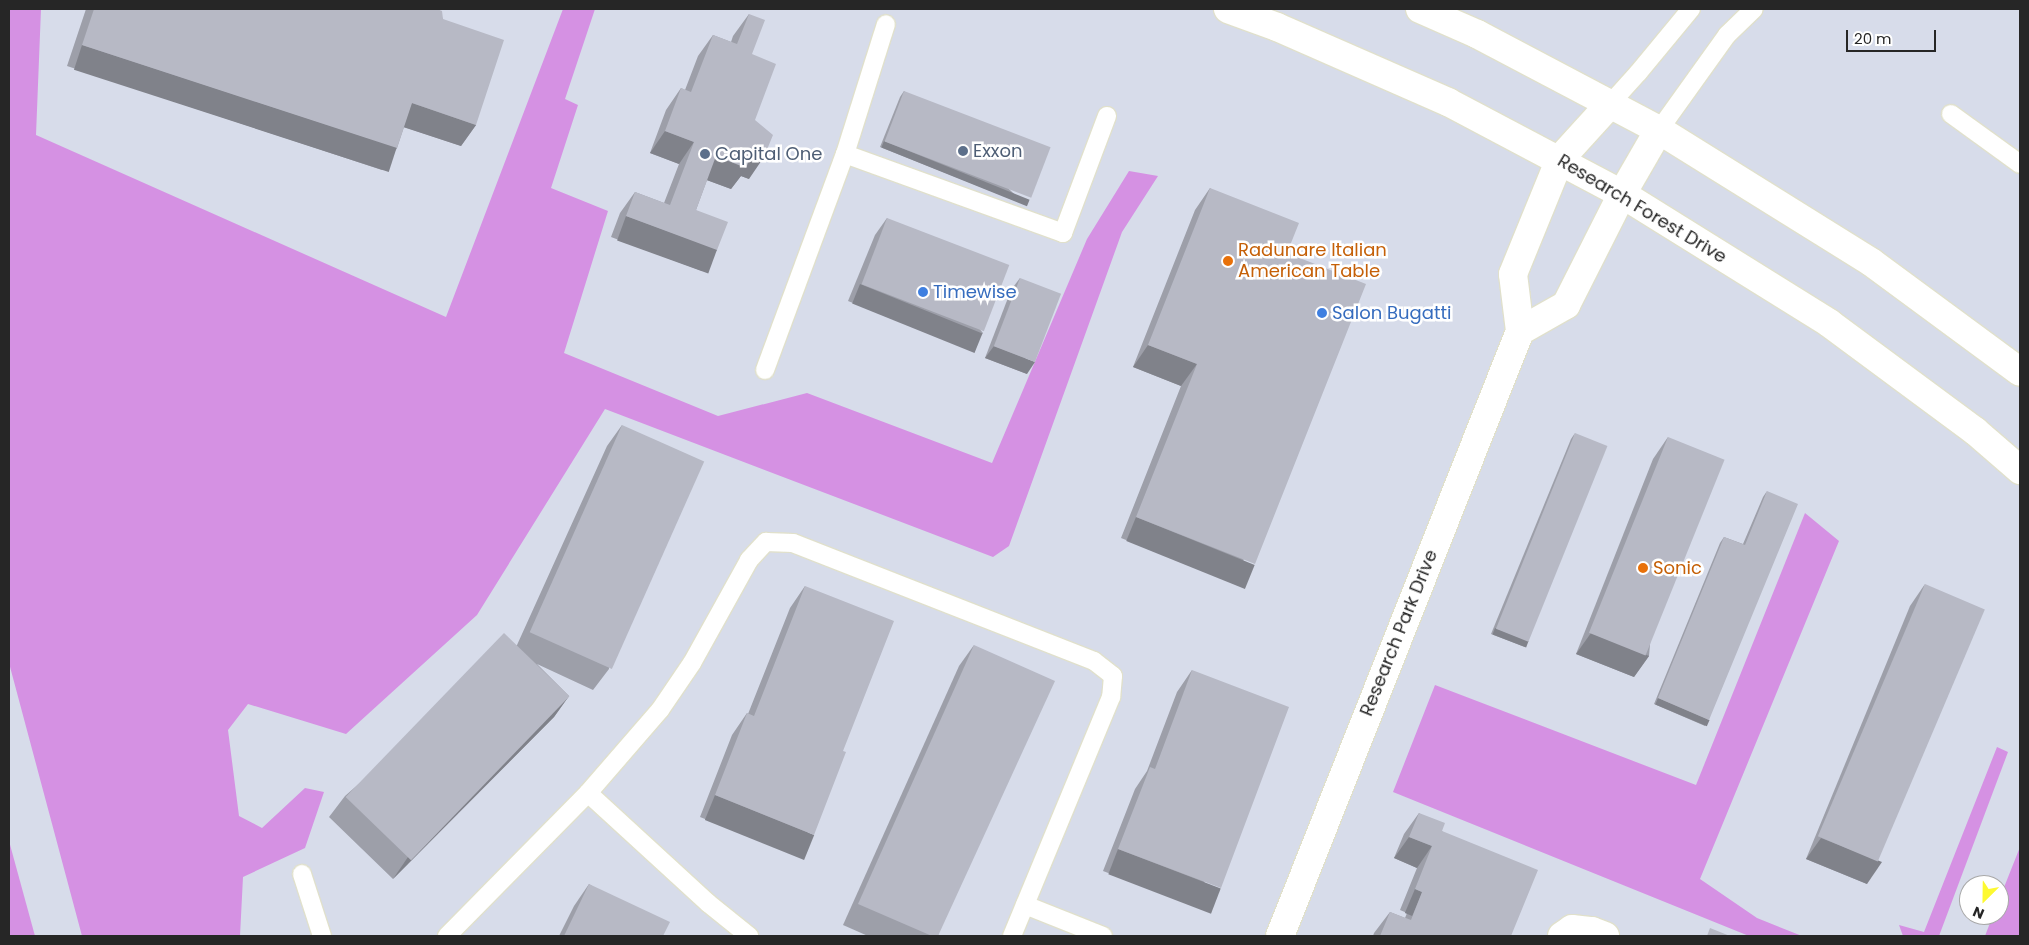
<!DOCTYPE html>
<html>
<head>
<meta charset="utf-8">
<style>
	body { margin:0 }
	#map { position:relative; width:2029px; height:945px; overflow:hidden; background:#d7dcea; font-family:Poppins,sans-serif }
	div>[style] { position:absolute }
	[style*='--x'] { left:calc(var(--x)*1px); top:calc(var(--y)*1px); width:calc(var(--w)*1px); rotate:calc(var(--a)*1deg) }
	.green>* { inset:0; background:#d591e3 }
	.roads { filter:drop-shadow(1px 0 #e0e0cc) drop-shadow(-1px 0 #e0e0cc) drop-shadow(0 1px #e0e0cc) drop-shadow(0 -1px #e0e0cc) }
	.lane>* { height:18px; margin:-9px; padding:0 9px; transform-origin:9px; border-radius:9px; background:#fff }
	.street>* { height:28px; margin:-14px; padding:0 14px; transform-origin:14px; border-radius:14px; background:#fff }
	.secondary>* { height:28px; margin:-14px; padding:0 14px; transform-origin:14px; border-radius:14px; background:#fff }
	.wall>* { inset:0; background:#9d9fa9 }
	.shaded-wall>* { inset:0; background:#80828a; transform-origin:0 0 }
	.building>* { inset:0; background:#b7b9c5; transform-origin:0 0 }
	.dots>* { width:14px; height:14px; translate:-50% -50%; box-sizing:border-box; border:2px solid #fff; border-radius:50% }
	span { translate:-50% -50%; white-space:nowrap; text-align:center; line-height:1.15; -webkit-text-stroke:5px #fff; paint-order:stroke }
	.service-label { font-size:18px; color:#4e5e75 }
	.left { translate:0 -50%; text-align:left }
	.street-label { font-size:18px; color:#262626 }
	.food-label { font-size:18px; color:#c56008 }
	.shop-label { font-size:18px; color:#366cbe }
	.frame { position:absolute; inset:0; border:10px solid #262626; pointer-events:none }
	.north { position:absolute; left:1959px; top:875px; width:50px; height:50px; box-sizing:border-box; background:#fff; border:1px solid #a8a8a8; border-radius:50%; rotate:203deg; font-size:14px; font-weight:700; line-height:20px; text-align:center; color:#262626 }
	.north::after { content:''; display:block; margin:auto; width:18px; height:22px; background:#fdf931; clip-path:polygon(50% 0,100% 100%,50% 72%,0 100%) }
	.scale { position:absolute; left:1846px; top:30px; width:90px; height:22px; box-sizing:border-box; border:2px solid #262626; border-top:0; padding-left:6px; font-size:15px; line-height:18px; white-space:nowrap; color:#262626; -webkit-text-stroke:4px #fff; paint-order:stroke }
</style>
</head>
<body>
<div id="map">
	<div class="green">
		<div style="clip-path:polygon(9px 9px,41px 9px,36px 135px,446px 317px,563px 9px,595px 9px,565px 99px,578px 105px,551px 188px,608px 211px,564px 353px,718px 416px,807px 393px,992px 463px,1087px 239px,1129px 171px,1158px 176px,1122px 232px,1009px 546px,993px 557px,605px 409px,477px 615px,346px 734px,248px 704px,228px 730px,239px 816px,262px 828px,305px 788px,324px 792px,305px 848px,243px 877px,240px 936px,82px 936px,9px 663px)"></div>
		<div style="clip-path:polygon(1805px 513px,1839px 541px,1700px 879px,1757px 918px,1802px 936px,1749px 936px,1393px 792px,1435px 685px,1696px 785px)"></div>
		<div style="clip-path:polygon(1997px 747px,2008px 752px,1939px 936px,1903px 936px,1899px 925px,1924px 932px)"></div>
		<div style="clip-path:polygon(9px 841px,35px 936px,9px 936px)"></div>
		<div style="clip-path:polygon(2020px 847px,2020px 936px,1985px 936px,1993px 915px,1999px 915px,1999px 900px)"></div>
	</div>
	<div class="roads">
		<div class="lane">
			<div style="--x:1610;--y:104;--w:42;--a:-47.9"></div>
			<div style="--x:1638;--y:73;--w:83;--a:-50.4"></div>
			<div style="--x:1951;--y:114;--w:85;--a:35.9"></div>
			<div style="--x:1659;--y:130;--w:117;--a:-54.4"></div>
			<div style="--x:1727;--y:35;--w:37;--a:-44"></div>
			<div style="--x:845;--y:154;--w:232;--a:19.9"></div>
			<div style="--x:1063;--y:233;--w:125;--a:-69.4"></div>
			<div style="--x:765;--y:370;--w:230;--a:-69.7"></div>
			<div style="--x:845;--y:154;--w:136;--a:-72.5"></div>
			<div style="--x:588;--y:793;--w:163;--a:42.5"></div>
			<div style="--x:708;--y:903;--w:53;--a:38.8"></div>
			<div style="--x:302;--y:874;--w:65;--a:72.1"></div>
			<div style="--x:1025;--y:905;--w:84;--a:21.7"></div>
			<div style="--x:447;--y:936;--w:201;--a:-45.4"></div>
			<div style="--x:588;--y:793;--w:110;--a:-49.1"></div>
			<div style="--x:660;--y:710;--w:57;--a:-55.8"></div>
			<div style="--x:692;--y:663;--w:118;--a:-61"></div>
			<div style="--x:749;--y:560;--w:25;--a:-47"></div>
			<div style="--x:766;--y:542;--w:27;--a:2"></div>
			<div style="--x:793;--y:543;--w:323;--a:21.4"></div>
			<div style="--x:1094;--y:661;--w:24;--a:38"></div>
			<div style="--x:1113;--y:676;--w:21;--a:95"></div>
			<div style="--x:1111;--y:697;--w:259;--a:112.5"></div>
		</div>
		<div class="street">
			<div style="--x:1520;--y:331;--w:53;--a:-29.5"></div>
			<div style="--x:1566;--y:305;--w:124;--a:-63.2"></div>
			<div style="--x:1622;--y:194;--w:74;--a:-60"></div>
			<div style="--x:1280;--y:936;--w:651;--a:-68.36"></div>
			<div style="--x:1520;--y:331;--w:57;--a:-97"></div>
			<div style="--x:1513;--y:274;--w:124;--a:-67.8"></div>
			<div style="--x:1560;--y:159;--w:74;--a:-47.7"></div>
			<div style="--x:1562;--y:936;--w:12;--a:-35"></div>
			<div style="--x:1572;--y:929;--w:20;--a:6"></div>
			<div style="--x:1592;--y:931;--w:14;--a:21"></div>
		</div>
		<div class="secondary">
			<div style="--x:1228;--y:9;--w:52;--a:20.2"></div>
			<div style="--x:1277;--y:27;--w:187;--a:23.7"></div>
			<div style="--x:1448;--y:102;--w:197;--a:27.9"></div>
			<div style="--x:1622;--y:194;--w:244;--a:31.9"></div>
			<div style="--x:1829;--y:323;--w:182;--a:36.5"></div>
			<div style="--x:1975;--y:431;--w:60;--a:40.9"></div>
			<div style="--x:1420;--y:9;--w:62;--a:23.7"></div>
			<div style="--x:1477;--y:34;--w:206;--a:27.8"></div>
			<div style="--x:1659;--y:130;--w:250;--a:31.9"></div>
			<div style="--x:1871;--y:262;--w:185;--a:36.4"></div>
		</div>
	</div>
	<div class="wall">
		<div style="clip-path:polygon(86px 9px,437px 9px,443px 19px,476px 125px,461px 146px,404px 127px,397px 148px,382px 170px,67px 66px)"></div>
		<div style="clip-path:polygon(749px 14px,752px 54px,755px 120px,749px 179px,741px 176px,731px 189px,707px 180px,696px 210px,717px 250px,702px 271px,611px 237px,620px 213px,635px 192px,664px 203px,679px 164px,650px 153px,666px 110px,681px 88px,685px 90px,698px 56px,713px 35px,731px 42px,733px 36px)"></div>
		<div style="clip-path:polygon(904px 91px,1026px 205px,880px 147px,900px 97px)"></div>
		<div style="clip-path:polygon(1210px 188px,1287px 253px,1240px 585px,1121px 538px,1181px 386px,1133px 367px,1195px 210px)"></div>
		<div style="clip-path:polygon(887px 218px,983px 333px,971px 350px,848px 301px,875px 235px)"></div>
		<div style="clip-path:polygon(1020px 278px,1027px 374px,985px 358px,1011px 290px)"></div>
		<div style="clip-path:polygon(622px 425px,609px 669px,593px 690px,537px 664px,569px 696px,554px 717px,393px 879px,329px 817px,345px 796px,517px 645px,607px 446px)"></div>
		<div style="clip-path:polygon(1575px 433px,1525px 647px,1491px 634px,1571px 439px)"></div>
		<div style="clip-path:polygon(1668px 437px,1649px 656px,1634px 677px,1576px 654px,1653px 459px)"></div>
		<div style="clip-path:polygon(1767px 491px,1705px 726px,1654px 704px,1720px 543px,1724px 537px,1743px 544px,1763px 497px)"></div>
		<div style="clip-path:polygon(1925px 584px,1867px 884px,1806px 859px,1910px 606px)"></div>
		<div style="clip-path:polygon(805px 586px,843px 751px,798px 856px,700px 817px,732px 735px,747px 713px,748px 714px,790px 608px)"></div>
		<div style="clip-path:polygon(974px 645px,938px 936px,868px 936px,843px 925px,959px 666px)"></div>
		<div style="clip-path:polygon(1192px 670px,1206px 910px,1103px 871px,1135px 789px,1147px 771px,1177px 692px)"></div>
		<div style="clip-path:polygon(1419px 813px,1442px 831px,1511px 936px,1373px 936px,1374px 933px,1390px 912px,1405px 918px,1407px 913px,1400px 910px,1417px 868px,1394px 858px,1404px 834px)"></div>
		<div style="clip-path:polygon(589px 884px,663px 936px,559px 936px,574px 906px)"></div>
	</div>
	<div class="shaded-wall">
		<div style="left:82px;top:45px;width:331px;height:26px;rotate:18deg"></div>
		<div style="clip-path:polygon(412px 103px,476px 125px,461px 146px,397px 125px)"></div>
		<div style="clip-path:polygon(665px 131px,694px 142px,679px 164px,650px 153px)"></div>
		<div style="left:884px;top:141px;width:157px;height:7px;rotate:22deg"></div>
		<div style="clip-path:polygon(752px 153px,764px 157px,749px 179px,741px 176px,731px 189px,701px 178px,716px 156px)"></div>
		<div style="left:626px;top:216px;width:97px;height:26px;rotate:20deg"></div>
		<div style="left:860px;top:284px;width:132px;height:21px;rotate:22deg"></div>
		<div style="clip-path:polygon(1148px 345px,1197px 364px,1181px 386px,1133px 367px)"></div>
		<div style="clip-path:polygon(994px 346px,1035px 362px,1027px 374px,985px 358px)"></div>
		<div style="left:1136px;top:517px;width:128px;height:26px;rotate:22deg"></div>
		<div style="left:1495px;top:628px;width:36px;height:7px;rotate:21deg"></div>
		<div style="clip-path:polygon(1591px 633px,1649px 656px,1634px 677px,1576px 654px)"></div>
		<div style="clip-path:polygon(569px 696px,554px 717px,393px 879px,408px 857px)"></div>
		<div style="left:1658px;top:698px;width:56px;height:7px;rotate:23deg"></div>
		<div style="left:715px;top:795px;width:107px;height:27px;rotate:22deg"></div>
		<div style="clip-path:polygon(1409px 837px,1432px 846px,1417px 868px,1394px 858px)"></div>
		<div style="clip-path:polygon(1821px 838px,1882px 862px,1867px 884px,1806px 859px)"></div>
		<div style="left:1118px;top:849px;width:110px;height:27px;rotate:21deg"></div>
		<div style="left:1415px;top:889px;width:8px;height:26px;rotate:23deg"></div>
	</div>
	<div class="building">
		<div style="clip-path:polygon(94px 9px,437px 9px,442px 11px,443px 19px,504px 40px,476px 125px,412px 103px,397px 148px,82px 45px)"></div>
		<div style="clip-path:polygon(749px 14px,765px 20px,752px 54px,776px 64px,755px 120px,773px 135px,764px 157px,752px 153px,746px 168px,716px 156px,696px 210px,728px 222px,717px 250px,626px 216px,635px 192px,670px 205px,694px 142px,665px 131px,681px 88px,691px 92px,713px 35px,737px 44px)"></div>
		<div style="left:904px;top:91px;width:157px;height:54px;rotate:21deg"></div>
		<div style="clip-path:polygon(1210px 188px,1299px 223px,1287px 253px,1366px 284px,1255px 564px,1136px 517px,1197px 364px,1148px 345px)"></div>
		<div style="left:887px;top:218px;width:131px;height:71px;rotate:21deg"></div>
		<div style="left:1020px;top:278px;width:44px;height:73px;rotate:21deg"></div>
		<div style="left:622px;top:425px;width:90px;height:227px;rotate:24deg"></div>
		<div style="left:1575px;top:433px;width:35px;height:211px;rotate:22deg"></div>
		<div style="left:1668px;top:437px;width:61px;height:211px;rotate:22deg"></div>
		<div style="clip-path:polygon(1767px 491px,1798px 504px,1709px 720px,1658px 698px,1724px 537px,1745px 545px)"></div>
		<div style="left:1925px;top:584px;width:65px;height:274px;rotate:23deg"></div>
		<div style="clip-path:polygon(805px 586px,894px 621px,843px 751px,846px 752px,814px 835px,715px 795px,747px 713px,754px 716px)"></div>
		<div style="left:504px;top:633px;width:91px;height:228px;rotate:44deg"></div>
		<div style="clip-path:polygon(974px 645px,1055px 681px,938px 936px,932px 936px,858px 904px)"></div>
		<div style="clip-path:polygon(1192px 670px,1289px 707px,1221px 888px,1118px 849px,1150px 767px,1155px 769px)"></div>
		<div style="clip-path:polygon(1419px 813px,1445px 823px,1442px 831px,1538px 870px,1511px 936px,1380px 936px,1390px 912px,1411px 920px,1422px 892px,1415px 889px,1432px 846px,1409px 837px)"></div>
		<div style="clip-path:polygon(589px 884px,670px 922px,663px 936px,564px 936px)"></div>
		<div style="clip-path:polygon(1710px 928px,1730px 936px,1707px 936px)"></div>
	</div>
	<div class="dots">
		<div style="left:963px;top:151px;background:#5c6f8a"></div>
		<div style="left:705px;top:154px;background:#5c6f8a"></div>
		<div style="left:1228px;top:261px;background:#e8710a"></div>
		<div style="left:923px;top:292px;background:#3f7fe0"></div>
		<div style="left:1322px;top:313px;background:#3f7fe0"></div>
		<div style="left:1643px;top:568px;background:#e8710a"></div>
	</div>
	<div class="service-label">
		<span class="left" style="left:973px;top:151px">Exxon</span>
		<span class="left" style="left:715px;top:154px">Capital One</span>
	</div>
	<div class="street-label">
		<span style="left:1642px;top:209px;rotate:31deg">Research Forest Drive</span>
		<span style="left:1399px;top:633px;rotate:-68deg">Research Park Drive</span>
	</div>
	<div class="food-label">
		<span class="left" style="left:1238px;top:261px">Radunare Italian<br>American Table</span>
		<span class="left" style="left:1653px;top:568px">Sonic</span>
	</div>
	<div class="shop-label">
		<span class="left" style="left:933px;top:292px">Timewise</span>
		<span class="left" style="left:1332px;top:313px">Salon Bugatti</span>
	</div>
	<div class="frame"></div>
	<div class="north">N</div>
	<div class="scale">20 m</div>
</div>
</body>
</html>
